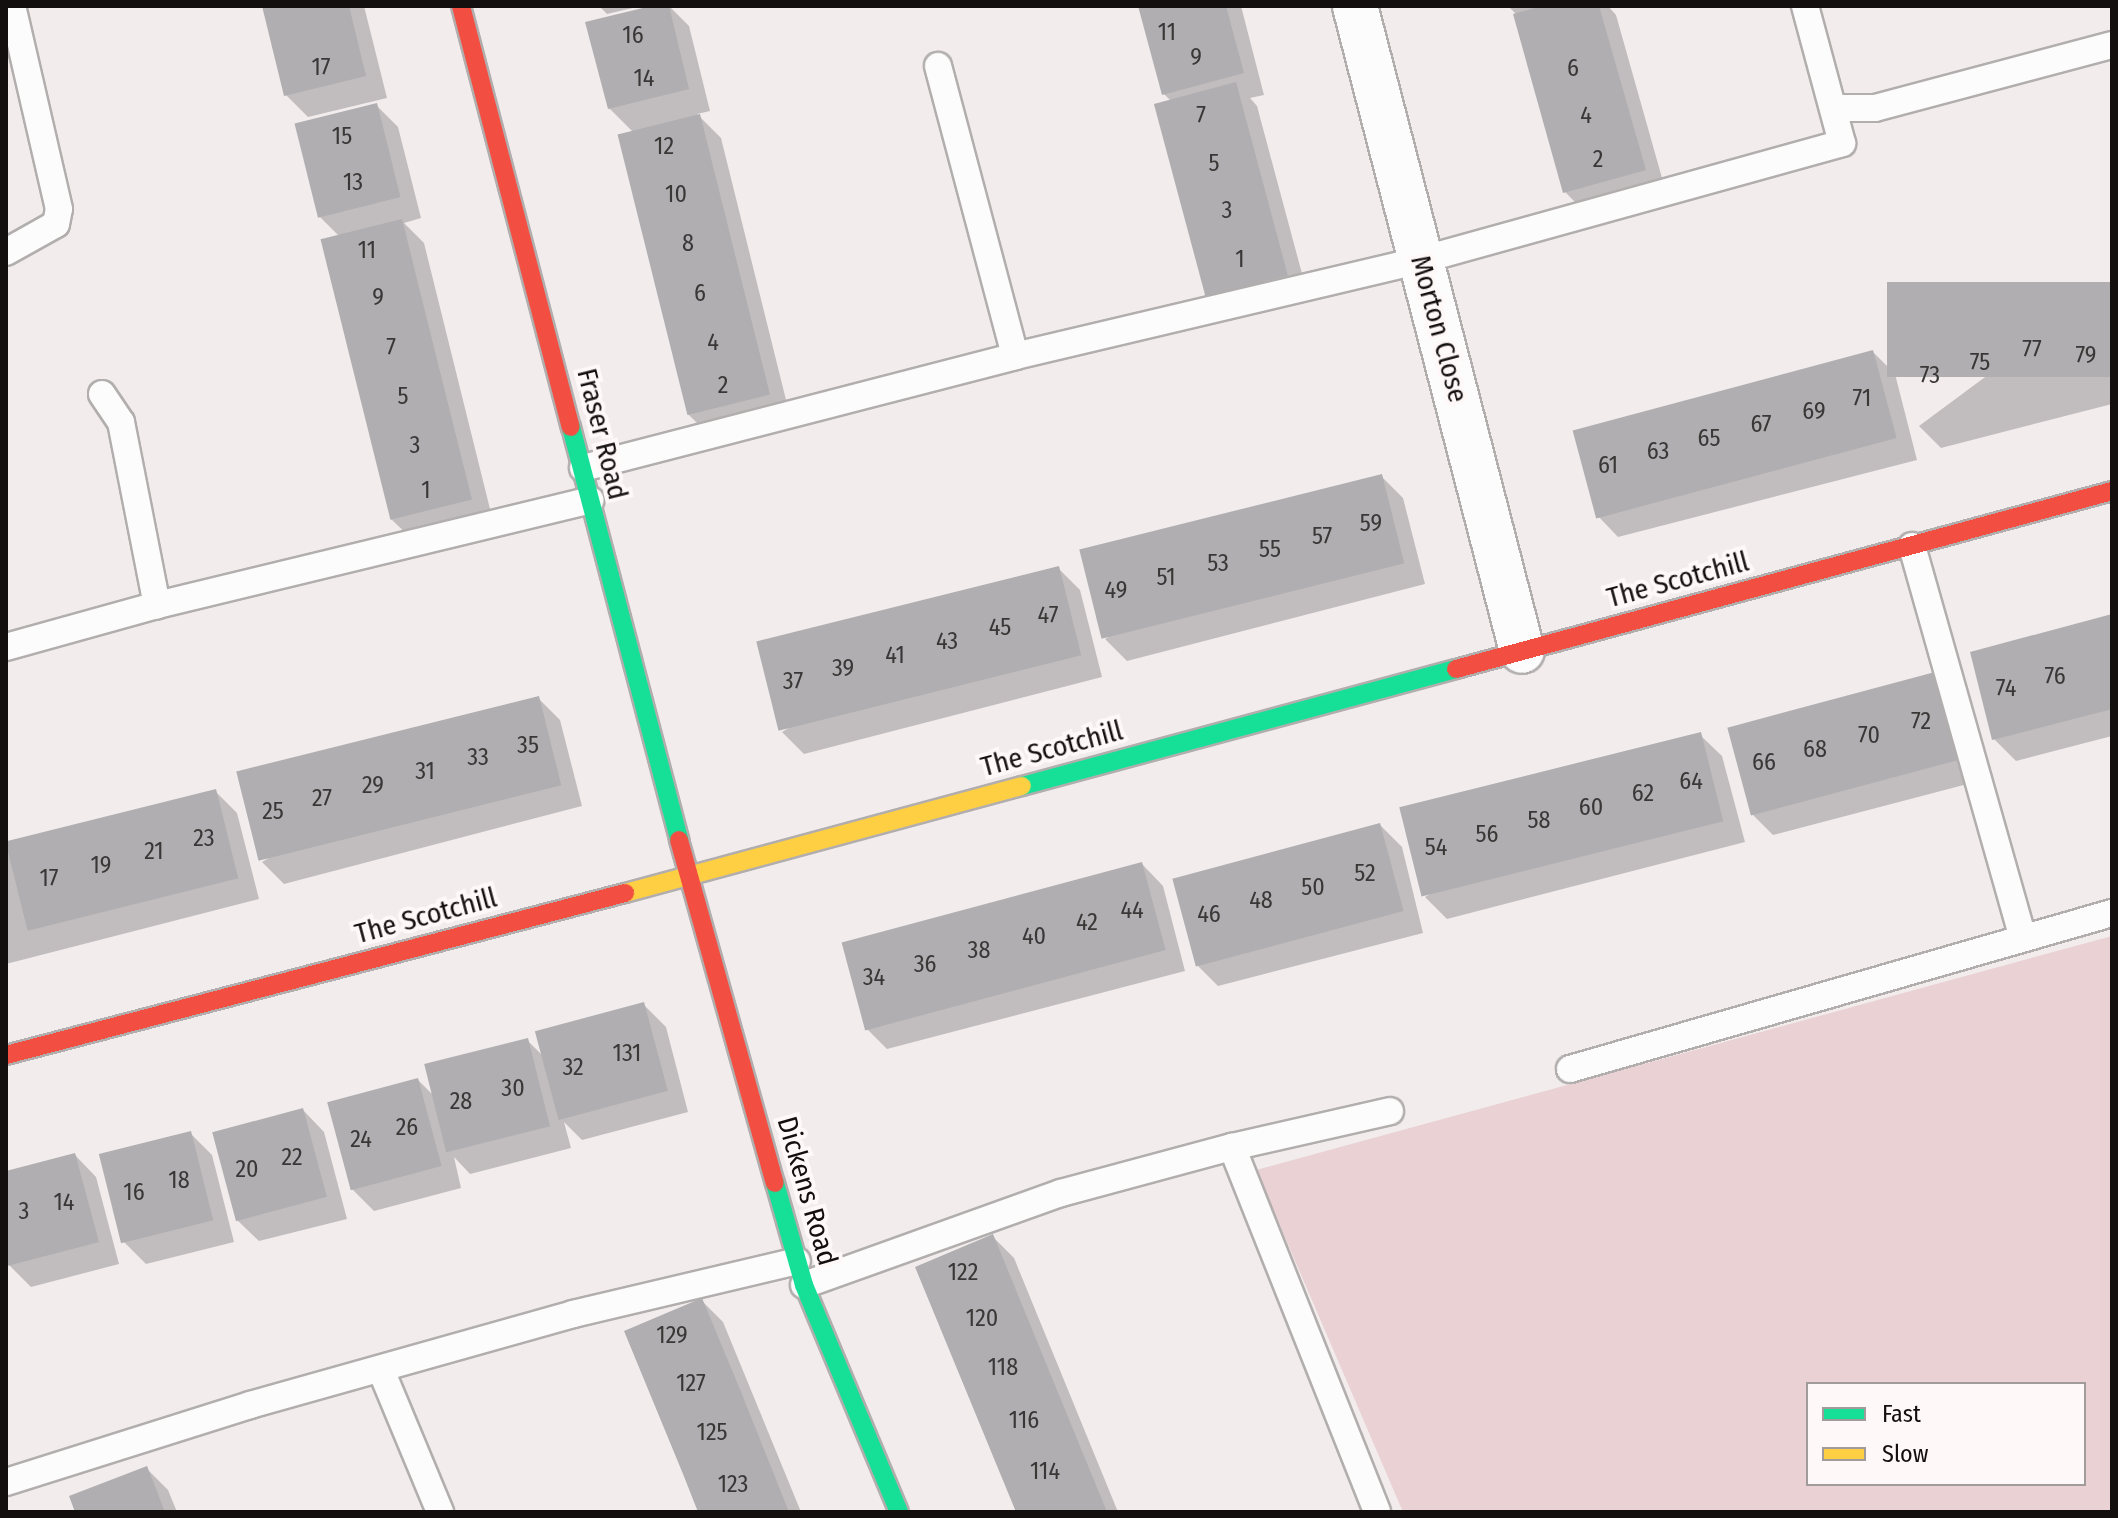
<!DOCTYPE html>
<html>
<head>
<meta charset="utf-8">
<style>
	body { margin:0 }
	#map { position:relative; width:2118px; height:1518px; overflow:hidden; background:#f2eced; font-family:"Fira Sans Condensed",sans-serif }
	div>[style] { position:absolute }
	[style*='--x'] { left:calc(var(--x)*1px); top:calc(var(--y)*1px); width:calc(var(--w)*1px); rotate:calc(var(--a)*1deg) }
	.green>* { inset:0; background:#e9d1d4 }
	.shadow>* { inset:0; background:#0003 }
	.building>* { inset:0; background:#b0aeb0; transform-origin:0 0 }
	.roads { filter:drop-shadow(2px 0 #b2aeae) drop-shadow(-2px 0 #b2aeae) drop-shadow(0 2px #b2aeae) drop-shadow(0 -2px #b2aeae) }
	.lane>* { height:26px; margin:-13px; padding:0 13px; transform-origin:13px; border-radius:13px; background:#fdfcfc }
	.street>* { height:44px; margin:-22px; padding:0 22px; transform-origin:22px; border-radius:22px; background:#fdfcfc }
	.fast>* { height:18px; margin:-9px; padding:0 9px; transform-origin:9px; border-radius:9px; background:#16e098 }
	.slow>* { height:18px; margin:-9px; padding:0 9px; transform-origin:9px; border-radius:9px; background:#ffcf43 }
	.jam>* { height:18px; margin:-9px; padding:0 9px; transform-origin:9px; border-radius:9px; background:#f24e42 }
	span { translate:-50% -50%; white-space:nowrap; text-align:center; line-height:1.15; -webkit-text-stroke:8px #fff8f9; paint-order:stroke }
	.number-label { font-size:24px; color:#3a3737 }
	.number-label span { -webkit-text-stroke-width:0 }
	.street-label { font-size:28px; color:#130f0f }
	.frame { position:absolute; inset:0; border:8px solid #130f0f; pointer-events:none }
	.legend { position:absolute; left:1806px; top:1382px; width:280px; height:104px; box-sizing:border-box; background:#fff8f9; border:2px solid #a19b9b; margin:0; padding:10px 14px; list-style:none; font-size:24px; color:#130f0f }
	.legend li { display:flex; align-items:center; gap:16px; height:40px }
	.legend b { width:40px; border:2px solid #a19b9b }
</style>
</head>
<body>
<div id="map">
	<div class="green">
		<div style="clip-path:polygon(evenodd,2112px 936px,2112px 1512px,1403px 1512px,1256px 1170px,2112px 936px,1808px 1384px,2084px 1384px,2084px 1484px,1808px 1484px,1808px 1384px)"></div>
	</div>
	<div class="shadow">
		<div style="clip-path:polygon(264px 6px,364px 6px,387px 98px,308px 117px,286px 95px)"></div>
		<div style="clip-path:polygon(599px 6px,641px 6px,607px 14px)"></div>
		<div style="clip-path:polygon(659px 6px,669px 6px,689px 26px,710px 111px,697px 114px,721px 138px,790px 416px,710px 436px,688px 414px,633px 132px,609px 108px)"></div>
		<div style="clip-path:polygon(1140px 6px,1241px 6px,1264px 95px,1250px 98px,1257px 106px,1308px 296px,1229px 318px,1208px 296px,1171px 101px,1164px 94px)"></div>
		<div style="clip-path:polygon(1508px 6px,1608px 6px,1616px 15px,1666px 192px,1587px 214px,1565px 192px,1517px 15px)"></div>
		<div style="clip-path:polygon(376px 105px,398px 127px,421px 218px,404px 223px,424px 243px,493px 521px,413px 540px,391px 519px,339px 236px,319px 216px)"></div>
		<div style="clip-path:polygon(2112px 283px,2112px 404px,1941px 448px,1919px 426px)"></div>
		<div style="clip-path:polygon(1873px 352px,1895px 374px,1917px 460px,1618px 537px,1597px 515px)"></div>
		<div style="clip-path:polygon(1381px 476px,1403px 498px,1425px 584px,1127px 661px,1105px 639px)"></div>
		<div style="clip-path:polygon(1058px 568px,1080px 590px,1102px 677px,804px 754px,782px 732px)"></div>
		<div style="clip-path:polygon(2112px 617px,2112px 736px,2016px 761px,1994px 739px)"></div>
		<div style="clip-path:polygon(1934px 674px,1979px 781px,1773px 835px,1751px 813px)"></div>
		<div style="clip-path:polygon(538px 698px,560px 720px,582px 806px,284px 884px,262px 862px)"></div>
		<div style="clip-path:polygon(1700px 735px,1722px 756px,1745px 842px,1447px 919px,1425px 897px)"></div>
		<div style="clip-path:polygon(215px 791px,237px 813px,259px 899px,6px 964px,6px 846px)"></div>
		<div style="clip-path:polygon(1380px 825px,1402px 847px,1423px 933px,1218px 986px,1196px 964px)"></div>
		<div style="clip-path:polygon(1142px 864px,1163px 886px,1185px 971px,887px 1049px,865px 1027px)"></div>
		<div style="clip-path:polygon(644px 1005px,666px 1027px,688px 1112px,582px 1140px,564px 1122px,571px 1148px,470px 1174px,454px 1157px,461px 1188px,374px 1211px,352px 1189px,418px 1080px,434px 1096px,527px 1040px,544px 1057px)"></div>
		<div style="clip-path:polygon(303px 1110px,324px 1132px,347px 1219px,259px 1241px,237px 1220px)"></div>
		<div style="clip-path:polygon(190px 1133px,212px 1155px,234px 1242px,146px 1264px,124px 1242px)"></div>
		<div style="clip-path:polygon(75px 1155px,96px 1177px,119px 1264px,31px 1287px,9px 1265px,6px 1252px,6px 1172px)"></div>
		<div style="clip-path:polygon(992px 1236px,1014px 1258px,1118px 1512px,1018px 1512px)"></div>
		<div style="clip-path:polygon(701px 1300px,723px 1322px,801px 1512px,701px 1512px)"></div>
		<div style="clip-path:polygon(146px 1468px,168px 1490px,177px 1512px,77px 1512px)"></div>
	</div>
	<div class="building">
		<div style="clip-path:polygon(262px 6px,349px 6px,366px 76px,284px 96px)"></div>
		<div style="clip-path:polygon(651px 6px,669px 6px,689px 89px,608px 109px,585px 22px)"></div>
		<div style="clip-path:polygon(1138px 6px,1226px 6px,1244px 73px,1162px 95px)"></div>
		<div style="clip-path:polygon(1542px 6px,1599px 6px,1646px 170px,1563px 193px,1513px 14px)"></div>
		<div style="left:1236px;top:82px;width:200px;height:85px;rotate:75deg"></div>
		<div style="left:377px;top:103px;width:97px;height:85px;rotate:76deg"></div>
		<div style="left:700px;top:114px;width:289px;height:85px;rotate:76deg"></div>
		<div style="left:402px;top:219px;width:289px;height:84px;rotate:76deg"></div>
		<div style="left:2112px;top:282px;width:95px;height:225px;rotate:90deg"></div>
		<div style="left:1873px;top:350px;width:91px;height:311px;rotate:75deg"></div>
		<div style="left:1382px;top:474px;width:92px;height:312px;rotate:76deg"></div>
		<div style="left:1059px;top:566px;width:92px;height:312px;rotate:76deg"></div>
		<div style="clip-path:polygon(2112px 614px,2112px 709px,1992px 740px,1970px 652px)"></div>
		<div style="left:1935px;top:672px;width:91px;height:215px;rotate:75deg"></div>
		<div style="left:539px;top:696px;width:92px;height:312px;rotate:76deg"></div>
		<div style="left:1701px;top:732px;width:92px;height:311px;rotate:76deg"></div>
		<div style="left:216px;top:789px;width:92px;height:217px;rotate:76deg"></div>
		<div style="left:1380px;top:823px;width:91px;height:215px;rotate:75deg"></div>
		<div style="left:1142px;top:862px;width:91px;height:311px;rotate:75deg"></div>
		<div style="left:644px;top:1002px;width:92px;height:113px;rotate:75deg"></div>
		<div style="left:528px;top:1038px;width:91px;height:107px;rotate:76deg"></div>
		<div style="left:418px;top:1078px;width:91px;height:94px;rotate:75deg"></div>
		<div style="left:303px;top:1108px;width:92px;height:94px;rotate:75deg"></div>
		<div style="left:191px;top:1131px;width:92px;height:95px;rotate:76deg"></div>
		<div style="clip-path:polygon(75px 1153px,99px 1242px,7px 1266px,6px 1171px)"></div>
		<div style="clip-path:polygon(993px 1234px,1052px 1378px,1107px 1512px,1016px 1512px,915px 1267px)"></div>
		<div style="clip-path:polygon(702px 1298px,741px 1392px,789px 1512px,698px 1512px,683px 1474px,624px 1331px)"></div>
		<div style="clip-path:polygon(147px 1466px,165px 1512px,75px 1512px,69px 1496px)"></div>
	</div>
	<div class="roads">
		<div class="lane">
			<div style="--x:938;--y:66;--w:300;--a:75.1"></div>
			<div style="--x:1834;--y:108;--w:41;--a:0"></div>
			<div style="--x:1875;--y:108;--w:245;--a:-14.9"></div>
			<div style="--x:6;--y:252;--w:57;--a:-29.2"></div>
			<div style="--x:56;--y:224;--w:15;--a:-79"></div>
			<div style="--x:59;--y:209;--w:208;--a:-103"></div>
			<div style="--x:102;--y:394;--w:34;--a:56"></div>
			<div style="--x:121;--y:422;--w:187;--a:78.9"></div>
			<div style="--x:583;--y:468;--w:446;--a:-14.5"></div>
			<div style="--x:1015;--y:356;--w:417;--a:-13.3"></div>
			<div style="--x:1421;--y:260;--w:437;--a:-15.5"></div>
			<div style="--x:1842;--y:143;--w:142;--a:-105.1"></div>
			<div style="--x:1912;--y:546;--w:407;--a:74.2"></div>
			<div style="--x:6;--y:647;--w:157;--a:-15.5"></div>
			<div style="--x:157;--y:605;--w:446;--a:-13.6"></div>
			<div style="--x:1570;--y:1069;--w:564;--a:-16.06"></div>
			<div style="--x:1232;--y:1147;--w:392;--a:68.3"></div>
			<div style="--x:804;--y:1285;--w:273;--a:-19.7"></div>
			<div style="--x:1061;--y:1193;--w:177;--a:-15.1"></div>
			<div style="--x:1232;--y:1147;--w:162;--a:-12.8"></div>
			<div style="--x:381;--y:1370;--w:154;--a:67.4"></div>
			<div style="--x:6;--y:1482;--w:256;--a:-17.5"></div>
			<div style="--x:250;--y:1405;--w:336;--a:-15.7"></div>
			<div style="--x:573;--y:1314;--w:230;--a:-13.3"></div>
		</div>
		<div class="street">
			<div style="--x:1355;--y:6;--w:666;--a:75.48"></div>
		</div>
		<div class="fast">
			<div style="--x:571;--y:427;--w:427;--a:75.3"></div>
			<div style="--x:1022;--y:786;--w:449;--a:-15.1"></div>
			<div style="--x:775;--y:1183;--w:106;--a:74.1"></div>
			<div style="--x:804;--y:1285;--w:246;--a:67.3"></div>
		</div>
		<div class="slow">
			<div style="--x:625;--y:893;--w:411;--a:-15.1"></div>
		</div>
		<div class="jam">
			<div style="--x:461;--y:6;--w:435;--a:75.4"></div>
			<div style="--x:1456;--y:669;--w:680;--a:-15.18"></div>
			<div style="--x:679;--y:840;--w:356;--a:74.4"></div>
			<div style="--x:6;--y:1055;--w:640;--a:-14.67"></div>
		</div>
	</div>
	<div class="number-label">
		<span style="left:1167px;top:33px">11</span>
		<span style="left:633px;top:36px">16</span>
		<span style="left:1196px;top:58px">9</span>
		<span style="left:321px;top:68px">17</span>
		<span style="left:1573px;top:69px">6</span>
		<span style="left:644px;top:79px">14</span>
		<span style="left:1201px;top:116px">7</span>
		<span style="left:1586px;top:116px">4</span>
		<span style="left:342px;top:137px">15</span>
		<span style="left:664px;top:147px">12</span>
		<span style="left:1598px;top:160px">2</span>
		<span style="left:1214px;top:164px">5</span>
		<span style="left:353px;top:183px">13</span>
		<span style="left:676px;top:195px">10</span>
		<span style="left:1227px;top:211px">3</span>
		<span style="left:688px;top:244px">8</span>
		<span style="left:367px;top:251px">11</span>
		<span style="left:1240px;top:260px">1</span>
		<span style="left:700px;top:294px">6</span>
		<span style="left:378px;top:298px">9</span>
		<span style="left:713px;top:343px">4</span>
		<span style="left:391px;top:348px">7</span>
		<span style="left:2032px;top:350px">77</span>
		<span style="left:2086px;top:356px">79</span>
		<span style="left:1980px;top:363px">75</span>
		<span style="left:1930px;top:376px">73</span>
		<span style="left:723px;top:386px">2</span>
		<span style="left:403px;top:397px">5</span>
		<span style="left:1862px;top:399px">71</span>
		<span style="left:1814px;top:412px">69</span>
		<span style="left:1761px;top:425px">67</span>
		<span style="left:1709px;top:439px">65</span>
		<span style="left:415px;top:446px">3</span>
		<span style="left:1658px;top:452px">63</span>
		<span style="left:1608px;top:466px">61</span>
		<span style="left:426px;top:491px">1</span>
		<span style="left:1371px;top:524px">59</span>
		<span style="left:1322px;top:537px">57</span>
		<span style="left:1270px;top:550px">55</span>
		<span style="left:1218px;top:564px">53</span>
		<span style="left:1166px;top:578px">51</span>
		<span style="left:1116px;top:591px">49</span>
		<span style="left:1048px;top:616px">47</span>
		<span style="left:1000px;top:628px">45</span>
		<span style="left:947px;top:642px">43</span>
		<span style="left:895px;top:656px">41</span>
		<span style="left:843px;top:669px">39</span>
		<span style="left:2055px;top:677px">76</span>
		<span style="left:793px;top:682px">37</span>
		<span style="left:2006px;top:689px">74</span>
		<span style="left:1921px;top:722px">72</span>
		<span style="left:1869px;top:736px">70</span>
		<span style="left:528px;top:746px">35</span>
		<span style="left:1815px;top:750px">68</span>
		<span style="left:478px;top:758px">33</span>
		<span style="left:1764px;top:763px">66</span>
		<span style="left:425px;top:772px">31</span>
		<span style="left:1691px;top:782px">64</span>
		<span style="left:373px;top:786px">29</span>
		<span style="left:1643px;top:794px">62</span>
		<span style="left:322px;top:799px">27</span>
		<span style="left:1591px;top:808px">60</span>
		<span style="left:273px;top:812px">25</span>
		<span style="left:1539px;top:821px">58</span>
		<span style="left:1487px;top:835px">56</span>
		<span style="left:204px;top:839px">23</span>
		<span style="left:1436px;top:848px">54</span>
		<span style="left:154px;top:852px">21</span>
		<span style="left:101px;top:866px">19</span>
		<span style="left:1365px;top:874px">52</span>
		<span style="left:49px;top:879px">17</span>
		<span style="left:1313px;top:888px">50</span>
		<span style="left:1261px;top:901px">48</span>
		<span style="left:1132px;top:911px">44</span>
		<span style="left:1209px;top:915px">46</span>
		<span style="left:1087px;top:923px">42</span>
		<span style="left:1034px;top:937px">40</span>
		<span style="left:979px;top:951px">38</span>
		<span style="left:925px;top:965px">36</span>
		<span style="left:874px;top:978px">34</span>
		<span style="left:627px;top:1054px">131</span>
		<span style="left:573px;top:1068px">32</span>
		<span style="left:513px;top:1089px">30</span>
		<span style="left:461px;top:1102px">28</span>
		<span style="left:407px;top:1128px">26</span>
		<span style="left:361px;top:1140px">24</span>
		<span style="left:292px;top:1158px">22</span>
		<span style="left:247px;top:1170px">20</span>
		<span style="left:179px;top:1181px">18</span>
		<span style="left:134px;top:1193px">16</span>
		<span style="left:64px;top:1203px">14</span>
		<span style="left:24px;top:1212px">3</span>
		<span style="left:963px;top:1273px">122</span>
		<span style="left:982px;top:1319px">120</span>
		<span style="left:672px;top:1336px">129</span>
		<span style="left:1003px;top:1368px">118</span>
		<span style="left:691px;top:1384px">127</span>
		<span style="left:1024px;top:1421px">116</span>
		<span style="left:712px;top:1433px">125</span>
		<span style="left:1045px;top:1472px">114</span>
		<span style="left:733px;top:1485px">123</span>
	</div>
	<div class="street-label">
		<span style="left:1439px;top:329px;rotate:75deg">Morton Close</span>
		<span style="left:602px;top:434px;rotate:76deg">Fraser Road</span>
		<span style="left:1678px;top:580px;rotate:-15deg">The Scotchill</span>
		<span style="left:1052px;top:749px;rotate:-15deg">The Scotchill</span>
		<span style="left:426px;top:916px;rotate:-15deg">The Scotchill</span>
		<span style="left:807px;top:1191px;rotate:74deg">Dickens Road</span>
	</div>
	<div class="frame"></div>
	<ul class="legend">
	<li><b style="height:10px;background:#16e098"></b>Fast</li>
	<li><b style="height:10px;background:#ffcf43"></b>Slow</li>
	</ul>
</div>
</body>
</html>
